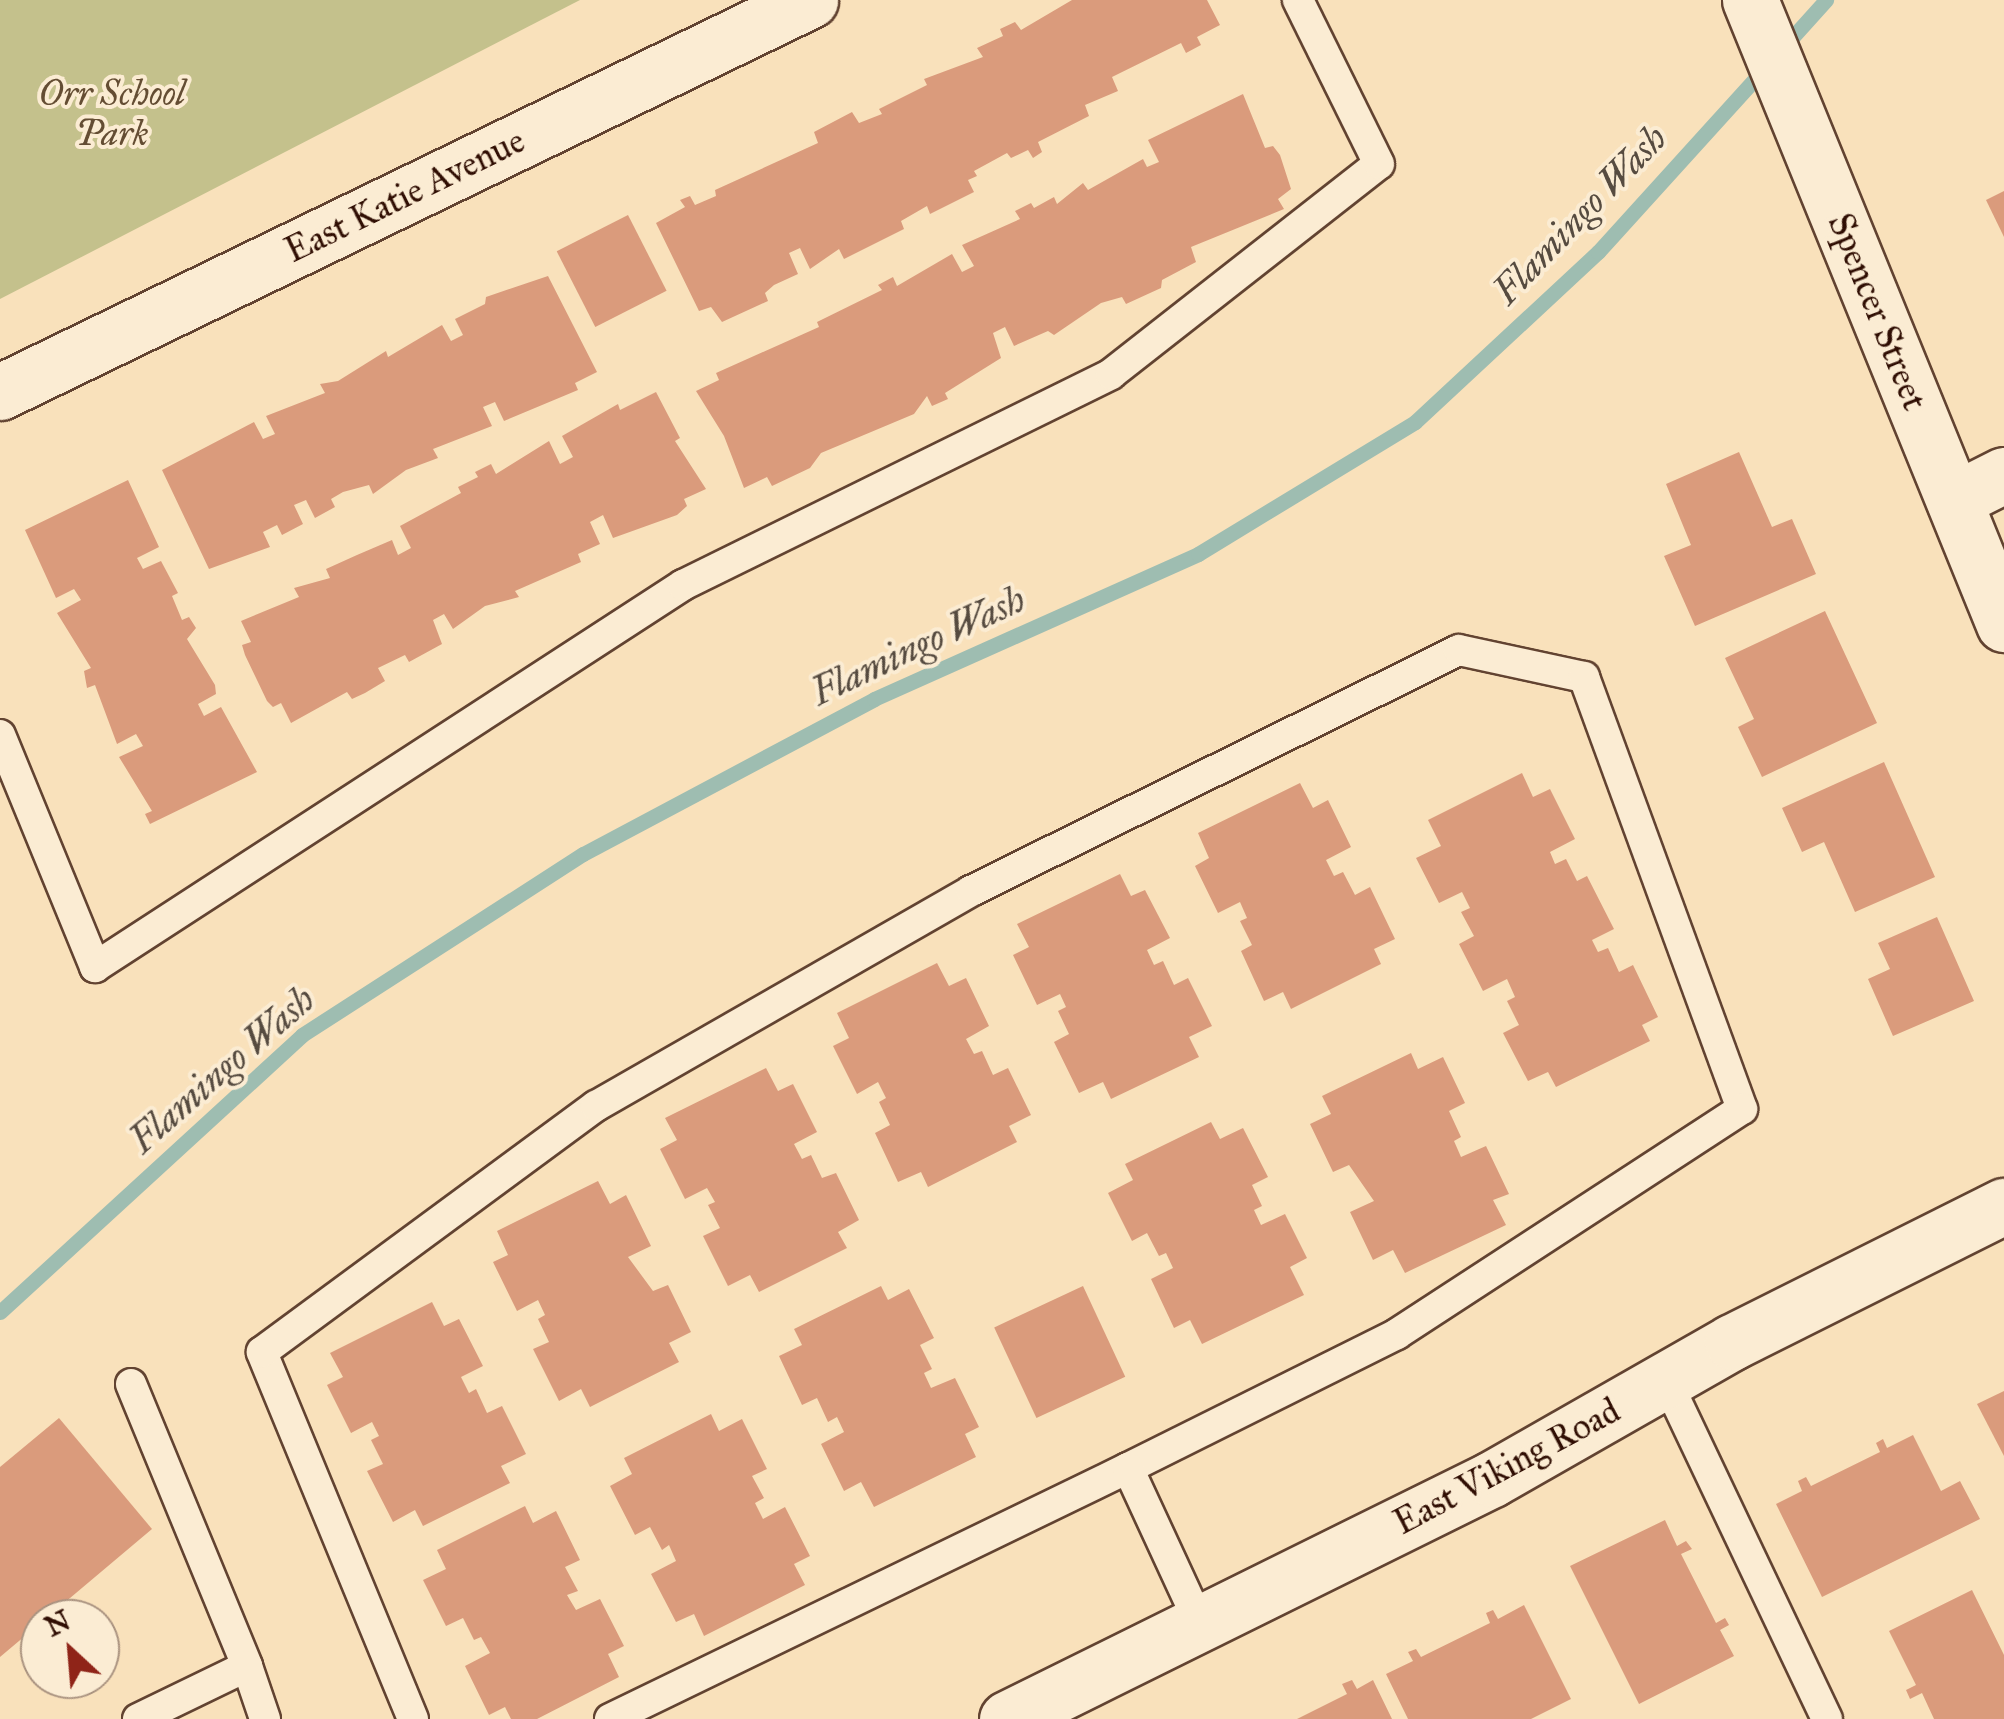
<!DOCTYPE html>
<html>
<head>
<meta charset="utf-8">
<style>
	body { margin:0 }
	#map { position:relative; width:2004px; height:1719px; overflow:hidden; background:#f9e1bb; font-family:"IM FELL Great Primer",serif }
	div>[style] { position:absolute }
	[style*='--x'] { left:calc(var(--x)*1px); top:calc(var(--y)*1px); width:calc(var(--w)*1px); rotate:calc(var(--a)*1deg) }
	.green>* { inset:0; background:#c4c18c }
	.stream>* { height:15px; margin:-7.5px; padding:0 7.5px; transform-origin:7.5px; border-radius:7.5px; background:#9ebdb1 }
	.building>* { inset:0; background:#da9b7c; transform-origin:0 0 }
	.roads { filter:drop-shadow(2px 0 #624331) drop-shadow(-2px 0 #624331) drop-shadow(0 2px #624331) drop-shadow(0 -2px #624331) }
	.service>* { height:30px; margin:-15px; padding:0 15px; transform-origin:15px; border-radius:15px; background:#fbecd3 }
	.minor>* { height:55px; margin:-27.5px; padding:0 27.5px; transform-origin:27.5px; border-radius:27.5px; background:#fbecd3 }
	.tertiary>* { height:55px; margin:-27.5px; padding:0 27.5px; transform-origin:27.5px; border-radius:27.5px; background:#fbecd3 }
	span { translate:-50% -50%; white-space:nowrap; text-align:center; line-height:1.15; -webkit-text-stroke:8px #fbecd3; paint-order:stroke }
	.park-label { font-size:35px; color:#644d33; font-style:italic }
	.street-label { font-size:35px; color:#300e03 }
	.water-label { font-size:38px; color:#564b40; font-style:italic }
	.north { position:absolute; left:20px; top:1599px; width:100px; height:100px; box-sizing:border-box; background:#fbecd3; border:2px solid #aa9380; border-radius:50%; rotate:334deg; font-size:28px; font-weight:700; line-height:40px; text-align:center; color:#300e03 }
	.north::after { content:''; display:block; margin:auto; width:35px; height:45px; background:#8f2418; clip-path:polygon(50% 0,100% 100%,50% 72%,0 100%) }
</style>
</head>
<body>
<div id="map">
	<div class="green">
		<div style="clip-path:polygon(0 0,580px 0,0 299px)"></div>
	</div>
	<div class="stream">
		<div style="--x:1780;--y:51;--w:69;--a:-48"></div>
		<div style="--x:0;--y:1312;--w:410;--a:-42.5"></div>
		<div style="--x:302;--y:1035;--w:334;--a:-32.8"></div>
		<div style="--x:583;--y:854;--w:330;--a:-28"></div>
		<div style="--x:874;--y:699;--w:355;--a:-24.1"></div>
		<div style="--x:1198;--y:554;--w:254;--a:-31.3"></div>
		<div style="--x:1415;--y:422;--w:250;--a:-42.9"></div>
		<div style="--x:1598;--y:252;--w:248;--a:-47.8"></div>
	</div>
	<div class="building">
		<div style="clip-path:polygon(1072px 0,1207px 0,1220px 25px,1197px 37px,1201px 45px,1186px 53px,1181px 43px,1112px 77px,1118px 91px,1085px 105px,1089px 116px,1038px 142px,1042px 152px,1033px 158px,1028px 150px,1011px 158px,1007px 153px,974px 171px,977px 176px,968px 180px,974px 192px,930px 214px,927px 206px,901px 221px,904px 229px,844px 259px,839px 249px,810px 269px,800px 248px,789px 253px,798px 274px,774px 285px,765px 293px,768px 301px,722px 322px,711px 307px,699px 311px,656px 223px,685px 207px,680px 200px,690px 196px,695px 205px,716px 196px,715px 190px,818px 143px,814px 132px,852px 112px,859px 123px,882px 114px,879px 109px,927px 85px,924px 79px,983px 57px,977px 48px,1003px 36px,1000px 29px,1015px 22px,1021px 30px)"></div>
		<div style="clip-path:polygon(1243px 94px,1265px 148px,1273px 146px,1280px 155px,1291px 189px,1278px 199px,1284px 209px,1191px 247px,1196px 262px,1162px 280px,1161px 288px,1126px 304px,1122px 297px,1101px 303px,1054px 335px,1048px 331px,1014px 346px,1005px 327px,993px 333px,1001px 358px,945px 393px,948px 399px,932px 406px,927px 396px,914px 414px,821px 453px,810px 468px,772px 486px,767px 477px,744px 488px,724px 436px,696px 391px,719px 380px,716px 373px,819px 327px,817px 322px,882px 290px,878px 285px,893px 277px,897px 286px,952px 254px,962px 272px,974px 266px,962px 245px,1020px 219px,1015px 211px,1031px 203px,1034px 208px,1054px 197px,1057px 204px,1083px 183px,1088px 190px,1143px 159px,1147px 167px,1159px 162px,1148px 140px)"></div>
		<div style="clip-path:polygon(2004px 191px,2004px 237px,1986px 200px)"></div>
		<div style="left:628px;top:215px;width:85px;height:80px;rotate:63deg"></div>
		<div style="clip-path:polygon(548px 276px,597px 372px,575px 383px,578px 390px,504px 421px,495px 402px,483px 407px,492px 426px,433px 449px,438px 458px,406px 470px,373px 494px,369px 485px,343px 492px,331px 499px,335px 507px,315px 518px,306px 500px,294px 505px,303px 524px,282px 535px,277px 525px,263px 532px,270px 547px,209px 569px,162px 470px,254px 422px,263px 439px,275px 434px,266px 416px,325px 393px,320px 384px,338px 381px,386px 351px,388px 357px,442px 325px,451px 341px,463px 335px,455px 319px,485px 304px,486px 297px)"></div>
		<div style="clip-path:polygon(656px 392px,680px 438px,675px 441px,706px 489px,684px 499px,687px 506px,677px 515px,613px 538px,603px 515px,590px 522px,600px 544px,578px 554px,581px 562px,515px 591px,519px 597px,485px 606px,453px 629px,444px 614px,433px 620px,442px 644px,409px 662px,405px 655px,378px 668px,385px 681px,365px 693px,352px 699px,347px 692px,291px 723px,281px 703px,273px 707px,267px 701px,245px 655px,242px 645px,251px 642px,241px 621px,299px 597px,294px 588px,330px 578px,326px 569px,357px 555px,392px 540px,398px 555px,411px 548px,400px 526px,461px 493px,458px 487px,478px 477px,475px 472px,491px 464px,496px 474px,549px 441px,560px 464px,573px 457px,562px 436px,618px 404px,620px 410px)"></div>
		<div style="clip-path:polygon(1739px 452px,1772px 527px,1792px 519px,1816px 574px,1695px 626px,1664px 556px,1691px 545px,1666px 484px)"></div>
		<div style="clip-path:polygon(128px 480px,159px 547px,137px 558px,143px 569px,161px 561px,178px 593px,172px 596px,182px 620px,189px 617px,196px 628px,187px 639px,215px 685px,216px 694px,198px 704px,204px 716px,221px 707px,257px 772px,150px 824px,145px 814px,152px 811px,119px 757px,143px 746px,136px 734px,117px 744px,95px 685px,87px 688px,84px 671px,91px 668px,57px 613px,81px 600px,74px 589px,56px 598px,25px 530px)"></div>
		<div style="clip-path:polygon(1825px 611px,1877px 723px,1762px 777px,1738px 727px,1754px 719px,1725px 658px)"></div>
		<div style="clip-path:polygon(1884px 762px,1935px 877px,1855px 912px,1824px 842px,1802px 852px,1782px 808px)"></div>
		<div style="clip-path:polygon(1522px 773px,1533px 797px,1550px 789px,1575px 839px,1550px 852px,1555px 864px,1566px 859px,1577px 881px,1587px 876px,1614px 929px,1592px 940px,1598px 952px,1608px 948px,1619px 972px,1633px 965px,1658px 1017px,1642px 1025px,1650px 1041px,1556px 1087px,1548px 1072px,1528px 1081px,1503px 1033px,1519px 1025px,1507px 1001px,1515px 997px,1507px 979px,1483px 991px,1459px 944px,1474px 936px,1461px 912px,1470px 908px,1462px 892px,1439px 903px,1416px 858px,1441px 846px,1428px 820px)"></div>
		<div style="clip-path:polygon(1300px 783px,1313px 808px,1328px 800px,1351px 847px,1326px 860px,1334px 876px,1343px 872px,1355px 895px,1370px 887px,1395px 939px,1374px 949px,1381px 964px,1291px 1009px,1283px 992px,1264px 1001px,1241px 951px,1252px 945px,1240px 921px,1247px 918px,1240px 902px,1218px 913px,1195px 866px,1209px 858px,1198px 833px)"></div>
		<div style="clip-path:polygon(1120px 874px,1131px 896px,1145px 890px,1170px 938px,1147px 950px,1154px 965px,1163px 961px,1174px 985px,1188px 978px,1212px 1026px,1189px 1037px,1199px 1057px,1111px 1099px,1103px 1082px,1079px 1093px,1054px 1042px,1069px 1034px,1058px 1011px,1066px 1007px,1060px 994px,1037px 1005px,1013px 955px,1029px 947px,1017px 924px)"></div>
		<div style="clip-path:polygon(1937px 917px,1974px 1001px,1893px 1036px,1868px 979px,1890px 969px,1878px 943px)"></div>
		<div style="clip-path:polygon(937px 963px,949px 986px,966px 978px,989px 1026px,966px 1039px,974px 1054px,982px 1051px,993px 1075px,1008px 1068px,1031px 1115px,1009px 1126px,1017px 1142px,928px 1187px,921px 1172px,898px 1182px,875px 1133px,890px 1125px,879px 1102px,886px 1098px,878px 1082px,857px 1094px,833px 1046px,849px 1038px,837px 1013px)"></div>
		<div style="clip-path:polygon(1411px 1053px,1418px 1069px,1443px 1057px,1465px 1103px,1449px 1111px,1461px 1137px,1454px 1141px,1461px 1157px,1486px 1146px,1509px 1194px,1493px 1200px,1506px 1225px,1405px 1273px,1393px 1250px,1373px 1260px,1350px 1212px,1374px 1201px,1349px 1165px,1333px 1172px,1310px 1124px,1331px 1114px,1322px 1096px)"></div>
		<div style="clip-path:polygon(766px 1068px,778px 1091px,793px 1084px,817px 1132px,794px 1144px,802px 1159px,811px 1155px,822px 1178px,836px 1173px,859px 1220px,838px 1232px,847px 1248px,759px 1292px,750px 1275px,728px 1286px,703px 1236px,720px 1228px,708px 1205px,715px 1202px,707px 1188px,685px 1199px,660px 1149px,677px 1140px,665px 1118px)"></div>
		<div style="clip-path:polygon(1211px 1122px,1220px 1139px,1243px 1128px,1268px 1177px,1252px 1185px,1262px 1206px,1254px 1210px,1261px 1225px,1285px 1214px,1307px 1258px,1290px 1267px,1304px 1295px,1202px 1344px,1190px 1320px,1174px 1328px,1151px 1279px,1173px 1268px,1166px 1253px,1159px 1256px,1147px 1233px,1132px 1241px,1108px 1193px,1133px 1180px,1125px 1164px)"></div>
		<div style="clip-path:polygon(598px 1181px,610px 1204px,626px 1195px,651px 1246px,628px 1257px,653px 1291px,668px 1285px,691px 1332px,669px 1343px,679px 1362px,590px 1407px,581px 1389px,559px 1401px,533px 1349px,549px 1342px,538px 1319px,545px 1315px,538px 1300px,517px 1311px,493px 1262px,508px 1255px,497px 1231px)"></div>
		<div style="clip-path:polygon(881px 1286px,888px 1300px,909px 1289px,934px 1338px,920px 1345px,932px 1369px,924px 1373px,931px 1388px,955px 1378px,979px 1427px,965px 1434px,976px 1457px,874px 1507px,861px 1482px,844px 1491px,821px 1444px,844px 1432px,837px 1417px,828px 1422px,817px 1398px,802px 1405px,779px 1356px,802px 1345px,794px 1329px)"></div>
		<div style="left:1083px;top:1286px;width:100px;height:98px;rotate:65deg"></div>
		<div style="clip-path:polygon(432px 1302px,444px 1326px,459px 1319px,483px 1366px,461px 1377px,469px 1393px,476px 1389px,487px 1413px,502px 1406px,526px 1454px,501px 1466px,510px 1483px,423px 1526px,415px 1510px,393px 1522px,367px 1471px,383px 1464px,371px 1440px,379px 1436px,372px 1422px,351px 1433px,327px 1385px,343px 1377px,330px 1353px)"></div>
		<div style="clip-path:polygon(2004px 1391px,2004px 1456px,1977px 1404px)"></div>
		<div style="clip-path:polygon(711px 1414px,719px 1431px,742px 1419px,767px 1469px,752px 1476px,764px 1498px,755px 1503px,763px 1519px,785px 1507px,810px 1556px,794px 1564px,805px 1585px,704px 1636px,694px 1614px,676px 1622px,651px 1574px,676px 1561px,669px 1545px,662px 1550px,650px 1527px,635px 1535px,610px 1486px,632px 1474px,624px 1458px)"></div>
		<div style="clip-path:polygon(59px 1418px,152px 1529px,0 1657px,0 1467px)"></div>
		<div style="clip-path:polygon(1913px 1435px,1941px 1491px,1960px 1481px,1980px 1519px,1822px 1597px,1776px 1504px,1802px 1491px,1798px 1481px,1806px 1477px,1811px 1486px,1880px 1452px,1876px 1443px,1883px 1439px,1887px 1448px)"></div>
		<div style="clip-path:polygon(525px 1506px,533px 1523px,556px 1511px,580px 1560px,565px 1567px,578px 1591px,567px 1595px,576px 1610px,600px 1599px,624px 1646px,608px 1654px,619px 1677px,537px 1719px,511px 1719px,505px 1707px,489px 1715px,465px 1666px,490px 1653px,481px 1637px,474px 1640px,463px 1618px,446px 1626px,423px 1580px,446px 1569px,437px 1550px)"></div>
		<div style="clip-path:polygon(1665px 1520px,1677px 1546px,1686px 1541px,1692px 1549px,1681px 1554px,1716px 1623px,1725px 1618px,1729px 1625px,1720px 1630px,1734px 1656px,1639px 1704px,1570px 1566px)"></div>
		<div style="clip-path:polygon(1972px 1590px,2004px 1655px,2004px 1719px,1934px 1719px,1922px 1693px,1910px 1699px,1906px 1690px,1916px 1685px,1889px 1631px)"></div>
		<div style="clip-path:polygon(1524px 1605px,1571px 1699px,1531px 1719px,1408px 1719px,1386px 1674px,1413px 1661px,1408px 1652px,1416px 1649px,1421px 1657px,1490px 1623px,1486px 1613px,1493px 1610px,1498px 1619px)"></div>
		<div style="clip-path:polygon(1352px 1680px,1357px 1689px,1373px 1680px,1392px 1719px,1297px 1719px,1347px 1694px,1342px 1684px)"></div>
	</div>
	<div class="roads">
		<div class="service">
			<div style="--x:0;--y:735;--w:251;--a:67.7"></div>
			<div style="--x:95;--y:967;--w:701;--a:-33.01"></div>
			<div style="--x:683;--y:585;--w:477;--a:-26.2"></div>
			<div style="--x:1111;--y:374;--w:340;--a:-38.1"></div>
			<div style="--x:1379;--y:164;--w:183;--a:-116.3"></div>
			<div style="--x:1666;--y:1380;--w:375;--a:64.6"></div>
			<div style="--x:131;--y:1384;--w:305;--a:67.6"></div>
			<div style="--x:138;--y:1719;--w:121;--a:-25.9"></div>
			<div style="--x:247;--y:1666;--w:56;--a:71.2"></div>
			<div style="--x:413;--y:1719;--w:397;--a:-112.4"></div>
			<div style="--x:262;--y:1352;--w:415;--a:-36.4"></div>
			<div style="--x:596;--y:1106;--w:432;--a:-29.8"></div>
			<div style="--x:971;--y:891;--w:544;--a:-26.28"></div>
			<div style="--x:1459;--y:650;--w:128;--a:12.2"></div>
			<div style="--x:1584;--y:677;--w:460;--a:69.9"></div>
			<div style="--x:1742;--y:1109;--w:412;--a:146.9"></div>
			<div style="--x:1397;--y:1334;--w:301;--a:153.5"></div>
			<div style="--x:610;--y:1719;--w:576;--a:-25.85"></div>
			<div style="--x:1128;--y:1468;--w:172;--a:65.2"></div>
		</div>
		<div class="minor">
			<div style="--x:1954;--y:500;--w:56;--a:-26.6"></div>
		</div>
		<div class="tertiary">
			<div style="--x:1750;--y:0;--w:674;--a:67.85"></div>
			<div style="--x:0;--y:392;--w:900;--a:-25.82"></div>
			<div style="--x:1007;--y:1719;--w:541;--a:-26.33"></div>
			<div style="--x:1492;--y:1479;--w:276;--a:-29.7"></div>
			<div style="--x:1732;--y:1342;--w:304;--a:-26.6"></div>
		</div>
	</div>
	<div class="park-label">
		<span style="left:112px;top:114px">Orr School<br>Park</span>
	</div>
	<div class="street-label">
		<span style="left:405px;top:196px;rotate:-26deg">East Katie Avenue</span>
		<span style="left:1877px;top:312px;rotate:68deg">Spencer Street</span>
		<span style="left:1507px;top:1467px;rotate:-28deg">East Viking Road</span>
	</div>
	<div class="water-label">
		<span style="left:1580px;top:215px;rotate:-46deg">Flamingo Wash</span>
		<span style="left:918px;top:646px;rotate:-25deg">Flamingo Wash</span>
		<span style="left:222px;top:1070px;rotate:-41deg">Flamingo Wash</span>
	</div>
	<div class="north">N</div>
</div>
</body>
</html>
